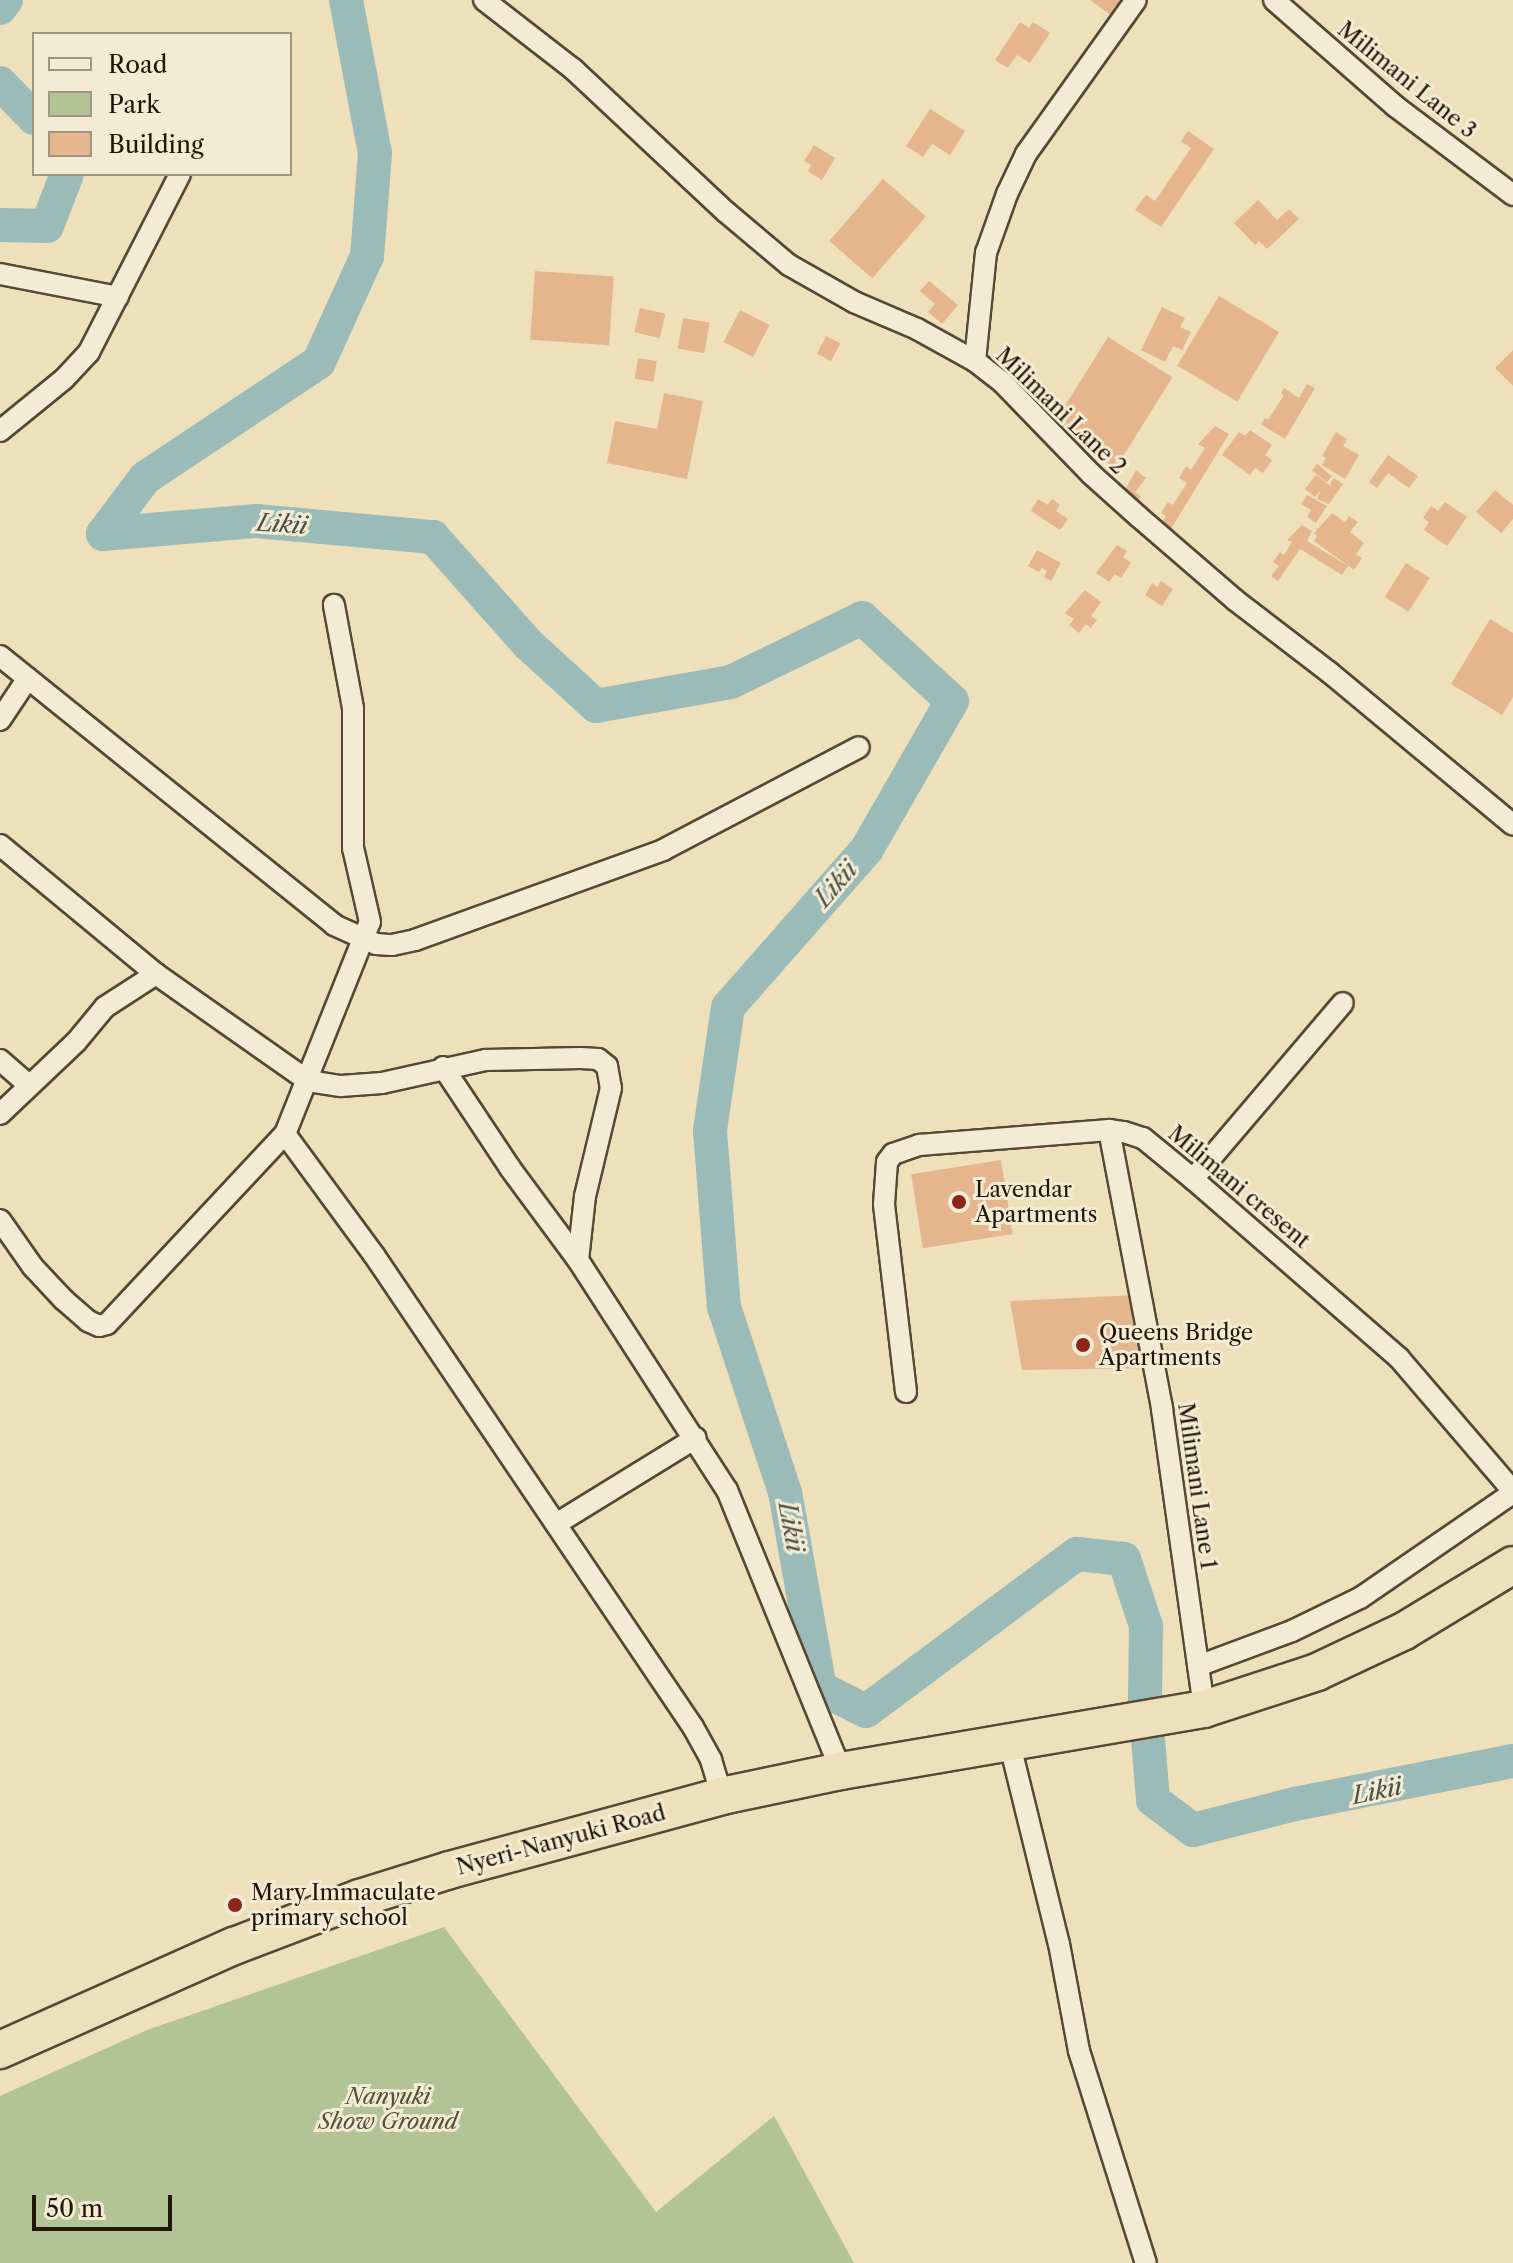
<!DOCTYPE html>
<html>
<head>
<meta charset="utf-8">
<style>
	body { margin:0 }
	#map { position:relative; width:1513px; height:2263px; overflow:hidden; background:#ede0bb; font-family:"Libre Caslon Text",serif }
	div>[style] { position:absolute }
	[style*='--x'] { left:calc(var(--x)*1px); top:calc(var(--y)*1px); width:calc(var(--w)*1px); rotate:calc(var(--a)*1deg) }
	.green>* { inset:0; background:#b2c395 }
	.river>* { height:34px; margin:-17px; padding:0 17px; transform-origin:17px; border-radius:17px; background:#9bbbb8 }
	.building>* { inset:0; background:#e5b68e; transform-origin:0 0 }
	.roads { filter:drop-shadow(2px 0 #554834) drop-shadow(-2px 0 #554834) drop-shadow(0 2px #554834) drop-shadow(0 -2px #554834) }
	.street>* { height:20px; margin:-10px; padding:0 10px; transform-origin:10px; border-radius:10px; background:#f3ebd3 }
	.highway>* { height:36px; margin:-18px; padding:0 18px; transform-origin:18px; border-radius:18px; background:#ede0bb }
	.dots>* { width:22px; height:22px; translate:-50% -50%; box-sizing:border-box; border:4px solid #f3ebd3; border-radius:50% }
	span { translate:-50% -50%; white-space:nowrap; text-align:center; line-height:1.15; -webkit-text-stroke:6px #f3ebd3; paint-order:stroke }
	.street-label { font-size:22px; color:#221607 }
	.poi-label { font-size:22px; color:#221607 }
	.left { translate:0 -50%; text-align:left }
	.park-label { font-size:22px; color:#545339; font-style:italic }
	.water-label { font-size:24px; color:#4c5045; font-style:italic }
	.legend { position:absolute; left:32px; top:32px; width:260px; height:144px; box-sizing:border-box; background:#f3ebd3; border:2px solid #9f9681; margin:0; padding:10px 14px; list-style:none; font-size:24px; color:#221607 }
	.legend li { display:flex; align-items:center; gap:16px; height:40px }
	.legend b { width:40px; border:2px solid #9f9681 }
	.scale { position:absolute; left:32px; top:2195px; width:140px; height:36px; box-sizing:border-box; border:4px solid #221607; border-top:0; padding-left:10px; font-size:24px; line-height:28px; white-space:nowrap; color:#221607; -webkit-text-stroke:6px #f3ebd3; paint-order:stroke }
</style>
</head>
<body>
<div id="map">
	<div class="green">
		<div style="clip-path:polygon(444px 1927px,656px 2212px,774px 2116px,854px 2263px,0 2263px,0 2096px,147px 2030px)"></div>
	</div>
	<div class="river">
		<div style="--x:346;--y:0;--w:156;--a:79.3"></div>
		<div style="--x:375;--y:153;--w:103;--a:94.4"></div>
		<div style="--x:367;--y:256;--w:116;--a:114.4"></div>
		<div style="--x:319;--y:362;--w:209;--a:146.3"></div>
		<div style="--x:145;--y:478;--w:70;--a:126.9"></div>
		<div style="--x:103;--y:534;--w:154;--a:-4.9"></div>
		<div style="--x:256;--y:521;--w:178;--a:5.2"></div>
		<div style="--x:433;--y:537;--w:143;--a:48.4"></div>
		<div style="--x:528;--y:644;--w:92;--a:42.4"></div>
		<div style="--x:596;--y:706;--w:137;--a:-10.1"></div>
		<div style="--x:731;--y:682;--w:146;--a:-26"></div>
		<div style="--x:862;--y:618;--w:122;--a:42.7"></div>
		<div style="--x:952;--y:701;--w:171;--a:119.9"></div>
		<div style="--x:867;--y:849;--w:210;--a:131.3"></div>
		<div style="--x:728;--y:1007;--w:125;--a:98.3"></div>
		<div style="--x:710;--y:1131;--w:177;--a:85.5"></div>
		<div style="--x:724;--y:1307;--w:195;--a:71.8"></div>
		<div style="--x:785;--y:1492;--w:199;--a:79.9"></div>
		<div style="--x:820;--y:1688;--w:51;--a:26.6"></div>
		<div style="--x:866;--y:1711;--w:263;--a:-36.7"></div>
		<div style="--x:1077;--y:1554;--w:47;--a:6.1"></div>
		<div style="--x:1124;--y:1559;--w:71;--a:71.8"></div>
		<div style="--x:1146;--y:1626;--w:76;--a:90.8"></div>
		<div style="--x:1145;--y:1702;--w:98;--a:85.3"></div>
		<div style="--x:1153;--y:1800;--w:50;--a:36.9"></div>
		<div style="--x:1193;--y:1830;--w:105;--a:-14.3"></div>
		<div style="--x:1295;--y:1804;--w:222;--a:-11.2"></div>
		<div style="--x:0;--y:8;--w:10;--a:-53"></div>
		<div style="--x:0;--y:83;--w:49;--a:45.8"></div>
		<div style="--x:0;--y:225;--w:47;--a:1.2"></div>
		<div style="--x:47;--y:226;--w:56;--a:-69"></div>
	</div>
	<div class="building">
		<div style="clip-path:polygon(1090px 0,1128px 0,1115px 18px)"></div>
		<div style="clip-path:polygon(1020px 22px,1029px 28px,1033px 22px,1050px 33px,1030px 63px,1017px 55px,1008px 68px,995px 60px)"></div>
		<div style="clip-path:polygon(930px 109px,965px 131px,950px 155px,932px 144px,923px 157px,906px 146px)"></div>
		<div style="clip-path:polygon(1188px 131px,1214px 149px,1161px 227px,1135px 210px,1146px 195px,1155px 201px,1191px 148px,1181px 141px)"></div>
		<div style="clip-path:polygon(814px 145px,835px 158px,822px 180px,808px 171px,811px 165px,804px 161px)"></div>
		<div style="left:883px;top:179px;width:57px;height:82px;rotate:41deg"></div>
		<div style="clip-path:polygon(1258px 200px,1277px 220px,1289px 209px,1299px 219px,1267px 249px,1259px 241px,1255px 245px,1234px 223px)"></div>
		<div style="left:535px;top:271px;width:79px;height:69px;rotate:4deg"></div>
		<div style="clip-path:polygon(929px 281px,958px 305px,942px 324px,928px 312px,935px 304px,920px 291px)"></div>
		<div style="left:1219px;top:296px;width:70px;height:81px;rotate:31deg"></div>
		<div style="clip-path:polygon(1162px 307px,1185px 318px,1180px 327px,1191px 332px,1182px 350px,1173px 346px,1165px 362px,1141px 350px)"></div>
		<div style="left:640px;top:308px;width:26px;height:25px;rotate:13deg"></div>
		<div style="left:740px;top:310px;width:33px;height:36px;rotate:27deg"></div>
		<div style="left:683px;top:318px;width:27px;height:31px;rotate:10deg"></div>
		<div style="left:826px;top:336px;width:16px;height:20px;rotate:27deg"></div>
		<div style="left:1108px;top:337px;width:76px;height:107px;rotate:32deg"></div>
		<div style="clip-path:polygon(1513px 350px,1513px 386px,1495px 368px)"></div>
		<div style="left:638px;top:358px;width:19px;height:21px;rotate:9deg"></div>
		<div style="clip-path:polygon(1307px 384px,1315px 388px,1285px 439px,1261px 424px,1265px 418px,1268px 420px,1284px 395px,1281px 393px,1284px 388px,1299px 398px)"></div>
		<div style="clip-path:polygon(664px 393px,703px 401px,687px 479px,607px 463px,615px 421px,657px 429px)"></div>
		<div style="clip-path:polygon(1215px 426px,1229px 434px,1169px 532px,1159px 526px,1166px 516px,1161px 513px,1168px 502px,1173px 505px,1187px 483px,1179px 478px,1186px 466px,1191px 470px,1205px 448px,1198px 444px)"></div>
		<div style="clip-path:polygon(1250px 430px,1272px 445px,1265px 455px,1272px 460px,1263px 473px,1255px 468px,1250px 475px,1222px 455px,1239px 432px,1245px 436px)"></div>
		<div style="clip-path:polygon(1336px 432px,1347px 439px,1343px 446px,1359px 455px,1345px 479px,1322px 465px,1326px 458px,1322px 456px)"></div>
		<div style="clip-path:polygon(1388px 455px,1418px 476px,1409px 488px,1388px 473px,1377px 488px,1369px 482px)"></div>
		<div style="left:1317px;top:464px;width:19px;height:8px;rotate:39deg"></div>
		<div style="clip-path:polygon(1136px 470px,1146px 478px,1135px 492px,1141px 497px,1137px 503px,1124px 492px)"></div>
		<div style="clip-path:polygon(1316px 475px,1332px 487px,1330px 484px,1334px 478px,1343px 484px,1329px 504px,1317px 499px,1321px 490px,1315px 497px,1305px 489px)"></div>
		<div style="clip-path:polygon(1495px 490px,1513px 505px,1513px 519px,1501px 533px,1476px 512px)"></div>
		<div style="clip-path:polygon(1307px 495px,1327px 506px,1316px 523px,1307px 517px,1311px 510px,1301px 504px)"></div>
		<div style="clip-path:polygon(1038px 499px,1048px 505px,1052px 499px,1060px 505px,1056px 511px,1068px 519px,1060px 530px,1031px 511px)"></div>
		<div style="clip-path:polygon(1445px 502px,1467px 517px,1447px 546px,1424px 530px,1429px 522px,1423px 518px,1431px 506px,1438px 511px)"></div>
		<div style="clip-path:polygon(1332px 513px,1345px 522px,1349px 516px,1358px 522px,1350px 532px,1364px 543px,1356px 554px,1362px 558px,1354px 570px,1314px 541px,1317px 536px,1314px 533px)"></div>
		<div style="clip-path:polygon(1302px 525px,1312px 531px,1307px 541px,1348px 566px,1342px 575px,1300px 549px,1278px 581px,1271px 576px,1279px 566px,1273px 562px,1280px 552px,1284px 555px,1292px 542px,1287px 540px)"></div>
		<div style="clip-path:polygon(1117px 545px,1127px 551px,1123px 557px,1131px 563px,1121px 578px,1115px 574px,1109px 582px,1096px 573px)"></div>
		<div style="clip-path:polygon(1037px 550px,1061px 563px,1051px 581px,1044px 577px,1047px 571px,1042px 568px,1039px 572px,1028px 566px)"></div>
		<div style="left:1406px;top:563px;width:28px;height:40px;rotate:32deg"></div>
		<div style="clip-path:polygon(1161px 581px,1173px 589px,1162px 606px,1145px 595px,1152px 583px,1157px 587px)"></div>
		<div style="clip-path:polygon(1085px 590px,1101px 602px,1091px 616px,1097px 620px,1091px 628px,1086px 624px,1079px 633px,1069px 625px,1074px 619px,1065px 613px)"></div>
		<div style="clip-path:polygon(1490px 619px,1513px 633px,1513px 697px,1502px 715px,1451px 684px)"></div>
		<div style="left:1001px;top:1160px;width:75px;height:91px;rotate:81deg"></div>
		<div style="clip-path:polygon(1135px 1295px,1155px 1368px,1022px 1370px,1010px 1301px)"></div>
	</div>
	<div class="roads">
		<div class="street">
			<div style="--x:484;--y:0;--w:113;--a:37.8"></div>
			<div style="--x:573;--y:69;--w:209;--a:43.1"></div>
			<div style="--x:726;--y:212;--w:82;--a:40.1"></div>
			<div style="--x:789;--y:265;--w:75;--a:29.6"></div>
			<div style="--x:854;--y:302;--w:69;--a:23.2"></div>
			<div style="--x:917;--y:329;--w:66;--a:28.9"></div>
			<div style="--x:975;--y:361;--w:34;--a:38"></div>
			<div style="--x:1002;--y:382;--w:128;--a:45.9"></div>
			<div style="--x:1091;--y:474;--w:64;--a:41.9"></div>
			<div style="--x:1139;--y:517;--w:127;--a:40.8"></div>
			<div style="--x:1235;--y:600;--w:118;--a:37.5"></div>
			<div style="--x:1329;--y:672;--w:239;--a:39.7"></div>
			<div style="--x:1274;--y:0;--w:161;--a:41.2"></div>
			<div style="--x:1395;--y:106;--w:148;--a:37"></div>
			<div style="--x:0;--y:274;--w:120;--a:11"></div>
			<div style="--x:975;--y:361;--w:109;--a:-84.2"></div>
			<div style="--x:986;--y:253;--w:63;--a:-70.4"></div>
			<div style="--x:1007;--y:194;--w:44;--a:-64.6"></div>
			<div style="--x:1026;--y:154;--w:189;--a:-54.5"></div>
			<div style="--x:0;--y:431;--w:82;--a:-39.1"></div>
			<div style="--x:64;--y:379;--w:37;--a:-47"></div>
			<div style="--x:89;--y:352;--w:200;--a:-62.9"></div>
			<div style="--x:0;--y:656;--w:429;--a:38.8"></div>
			<div style="--x:334;--y:925;--w:46;--a:24.3"></div>
			<div style="--x:376;--y:944;--w:16;--a:4"></div>
			<div style="--x:392;--y:945;--w:24;--a:-12"></div>
			<div style="--x:415;--y:940;--w:264;--a:-19.9"></div>
			<div style="--x:663;--y:850;--w:221;--a:-27.7"></div>
			<div style="--x:0;--y:720;--w:50;--a:-56.3"></div>
			<div style="--x:0;--y:845;--w:202;--a:39.6"></div>
			<div style="--x:156;--y:974;--w:186;--a:35.1"></div>
			<div style="--x:308;--y:1081;--w:33;--a:9"></div>
			<div style="--x:341;--y:1086;--w:41;--a:-4.2"></div>
			<div style="--x:382;--y:1083;--w:107;--a:-12.5"></div>
			<div style="--x:486;--y:1060;--w:95;--a:-1.2"></div>
			<div style="--x:581;--y:1058;--w:17;--a:3"></div>
			<div style="--x:598;--y:1059;--w:11;--a:38"></div>
			<div style="--x:607;--y:1066;--w:22;--a:80"></div>
			<div style="--x:611;--y:1088;--w:111;--a:103.5"></div>
			<div style="--x:585;--y:1196;--w:64;--a:96.2"></div>
			<div style="--x:578;--y:1260;--w:274;--a:57.1"></div>
			<div style="--x:727;--y:1490;--w:303;--a:67.9"></div>
			<div style="--x:0;--y:1060;--w:38;--a:41"></div>
			<div style="--x:443;--y:1067;--w:121;--a:56.4"></div>
			<div style="--x:510;--y:1168;--w:114;--a:53.5"></div>
			<div style="--x:0;--y:1114;--w:105;--a:-43.5"></div>
			<div style="--x:76;--y:1042;--w:45;--a:-50.4"></div>
			<div style="--x:105;--y:1007;--w:61;--a:-32.9"></div>
			<div style="--x:1109;--y:1130;--w:284;--a:79.2"></div>
			<div style="--x:1162;--y:1409;--w:303;--a:82"></div>
			<div style="--x:285;--y:1134;--w:150;--a:53.7"></div>
			<div style="--x:374;--y:1255;--w:570;--a:55.95"></div>
			<div style="--x:693;--y:1727;--w:38;--a:61"></div>
			<div style="--x:711;--y:1760;--w:38;--a:73"></div>
			<div style="--x:1193;--y:1179;--w:231;--a:-49.6"></div>
			<div style="--x:0;--y:1220;--w:57;--a:54.9"></div>
			<div style="--x:33;--y:1267;--w:45;--a:46.8"></div>
			<div style="--x:64;--y:1300;--w:32;--a:41"></div>
			<div style="--x:88;--y:1321;--w:12;--a:24"></div>
			<div style="--x:99;--y:1326;--w:8;--a:-14"></div>
			<div style="--x:107;--y:1324;--w:260;--a:-46.9"></div>
			<div style="--x:285;--y:1134;--w:228;--a:-68.2"></div>
			<div style="--x:370;--y:922;--w:76;--a:-102.9"></div>
			<div style="--x:353;--y:848;--w:140;--a:-90"></div>
			<div style="--x:353;--y:708;--w:105;--a:-100.5"></div>
			<div style="--x:906;--y:1392;--w:189;--a:-96.7"></div>
			<div style="--x:884;--y:1204;--w:42;--a:-85.9"></div>
			<div style="--x:887;--y:1162;--w:10;--a:-53"></div>
			<div style="--x:893;--y:1154;--w:28;--a:-19"></div>
			<div style="--x:919;--y:1145;--w:191;--a:-4.5"></div>
			<div style="--x:1109;--y:1130;--w:15;--a:8"></div>
			<div style="--x:1124;--y:1132;--w:20;--a:18"></div>
			<div style="--x:1143;--y:1138;--w:65;--a:39.4"></div>
			<div style="--x:1193;--y:1179;--w:273;--a:41"></div>
			<div style="--x:1399;--y:1358;--w:175;--a:49.4"></div>
			<div style="--x:556;--y:1524;--w:164;--a:-31.6"></div>
			<div style="--x:1198;--y:1666;--w:100;--a:-20.4"></div>
			<div style="--x:1292;--y:1631;--w:76;--a:-25.9"></div>
			<div style="--x:1360;--y:1598;--w:186;--a:-34.5"></div>
			<div style="--x:1009;--y:1741;--w:209;--a:76.2"></div>
			<div style="--x:1059;--y:1944;--w:109;--a:79.4"></div>
			<div style="--x:1079;--y:2051;--w:222;--a:72.5"></div>
		</div>
		<div class="highway">
			<div style="--x:0;--y:2050;--w:256;--a:-24"></div>
			<div style="--x:234;--y:1946;--w:135;--a:-20.9"></div>
			<div style="--x:360;--y:1898;--w:94;--a:-17.3"></div>
			<div style="--x:450;--y:1870;--w:282;--a:-15.2"></div>
			<div style="--x:722;--y:1796;--w:122;--a:-11.9"></div>
			<div style="--x:841;--y:1771;--w:368;--a:-9.7"></div>
			<div style="--x:1204;--y:1709;--w:119;--a:-18.1"></div>
			<div style="--x:1317;--y:1672;--w:96;--a:-25.2"></div>
			<div style="--x:1404;--y:1631;--w:127;--a:-31.2"></div>
		</div>
	</div>
	<div class="dots">
		<div style="left:959px;top:1202px;background:#8f2418"></div>
		<div style="left:1083px;top:1345px;background:#8f2418"></div>
		<div style="left:235px;top:1905px;background:#8f2418"></div>
	</div>
	<div class="street-label">
		<span style="left:1407px;top:80px;rotate:39deg">Milimani Lane 3</span>
		<span style="left:1061px;top:411px;rotate:44deg">Milimani Lane 2</span>
		<span style="left:1239px;top:1187px;rotate:40deg">Milimani cresent</span>
		<span style="left:1197px;top:1486px;rotate:82deg">Milimani Lane 1</span>
		<span style="left:561px;top:1840px;rotate:-15deg">Nyeri-Nanyuki Road</span>
	</div>
	<div class="poi-label">
		<span class="left" style="left:975px;top:1202px">Lavendar<br>Apartments</span>
		<span class="left" style="left:1099px;top:1345px">Queens Bridge<br>Apartments</span>
		<span class="left" style="left:251px;top:1905px">Mary Immaculate<br>primary school</span>
	</div>
	<div class="park-label">
		<span style="left:388px;top:2109px">Nanyuki<br>Show Ground</span>
	</div>
	<div class="water-label">
		<span style="left:282px;top:524px;rotate:4deg">Likii</span>
		<span style="left:836px;top:884px;rotate:-49deg">Likii</span>
		<span style="left:791px;top:1527px;rotate:80deg">Likii</span>
		<span style="left:1377px;top:1791px;rotate:-12deg">Likii</span>
	</div>
	<ul class="legend">
	<li><b style="height:10px;background:#f3ebd3"></b>Road</li>
	<li><b style="height:22px;background:#b2c395"></b>Park</li>
	<li><b style="height:22px;background:#e5b68e"></b>Building</li>
	</ul>
	<div class="scale">50 m</div>
</div>
</body>
</html>
